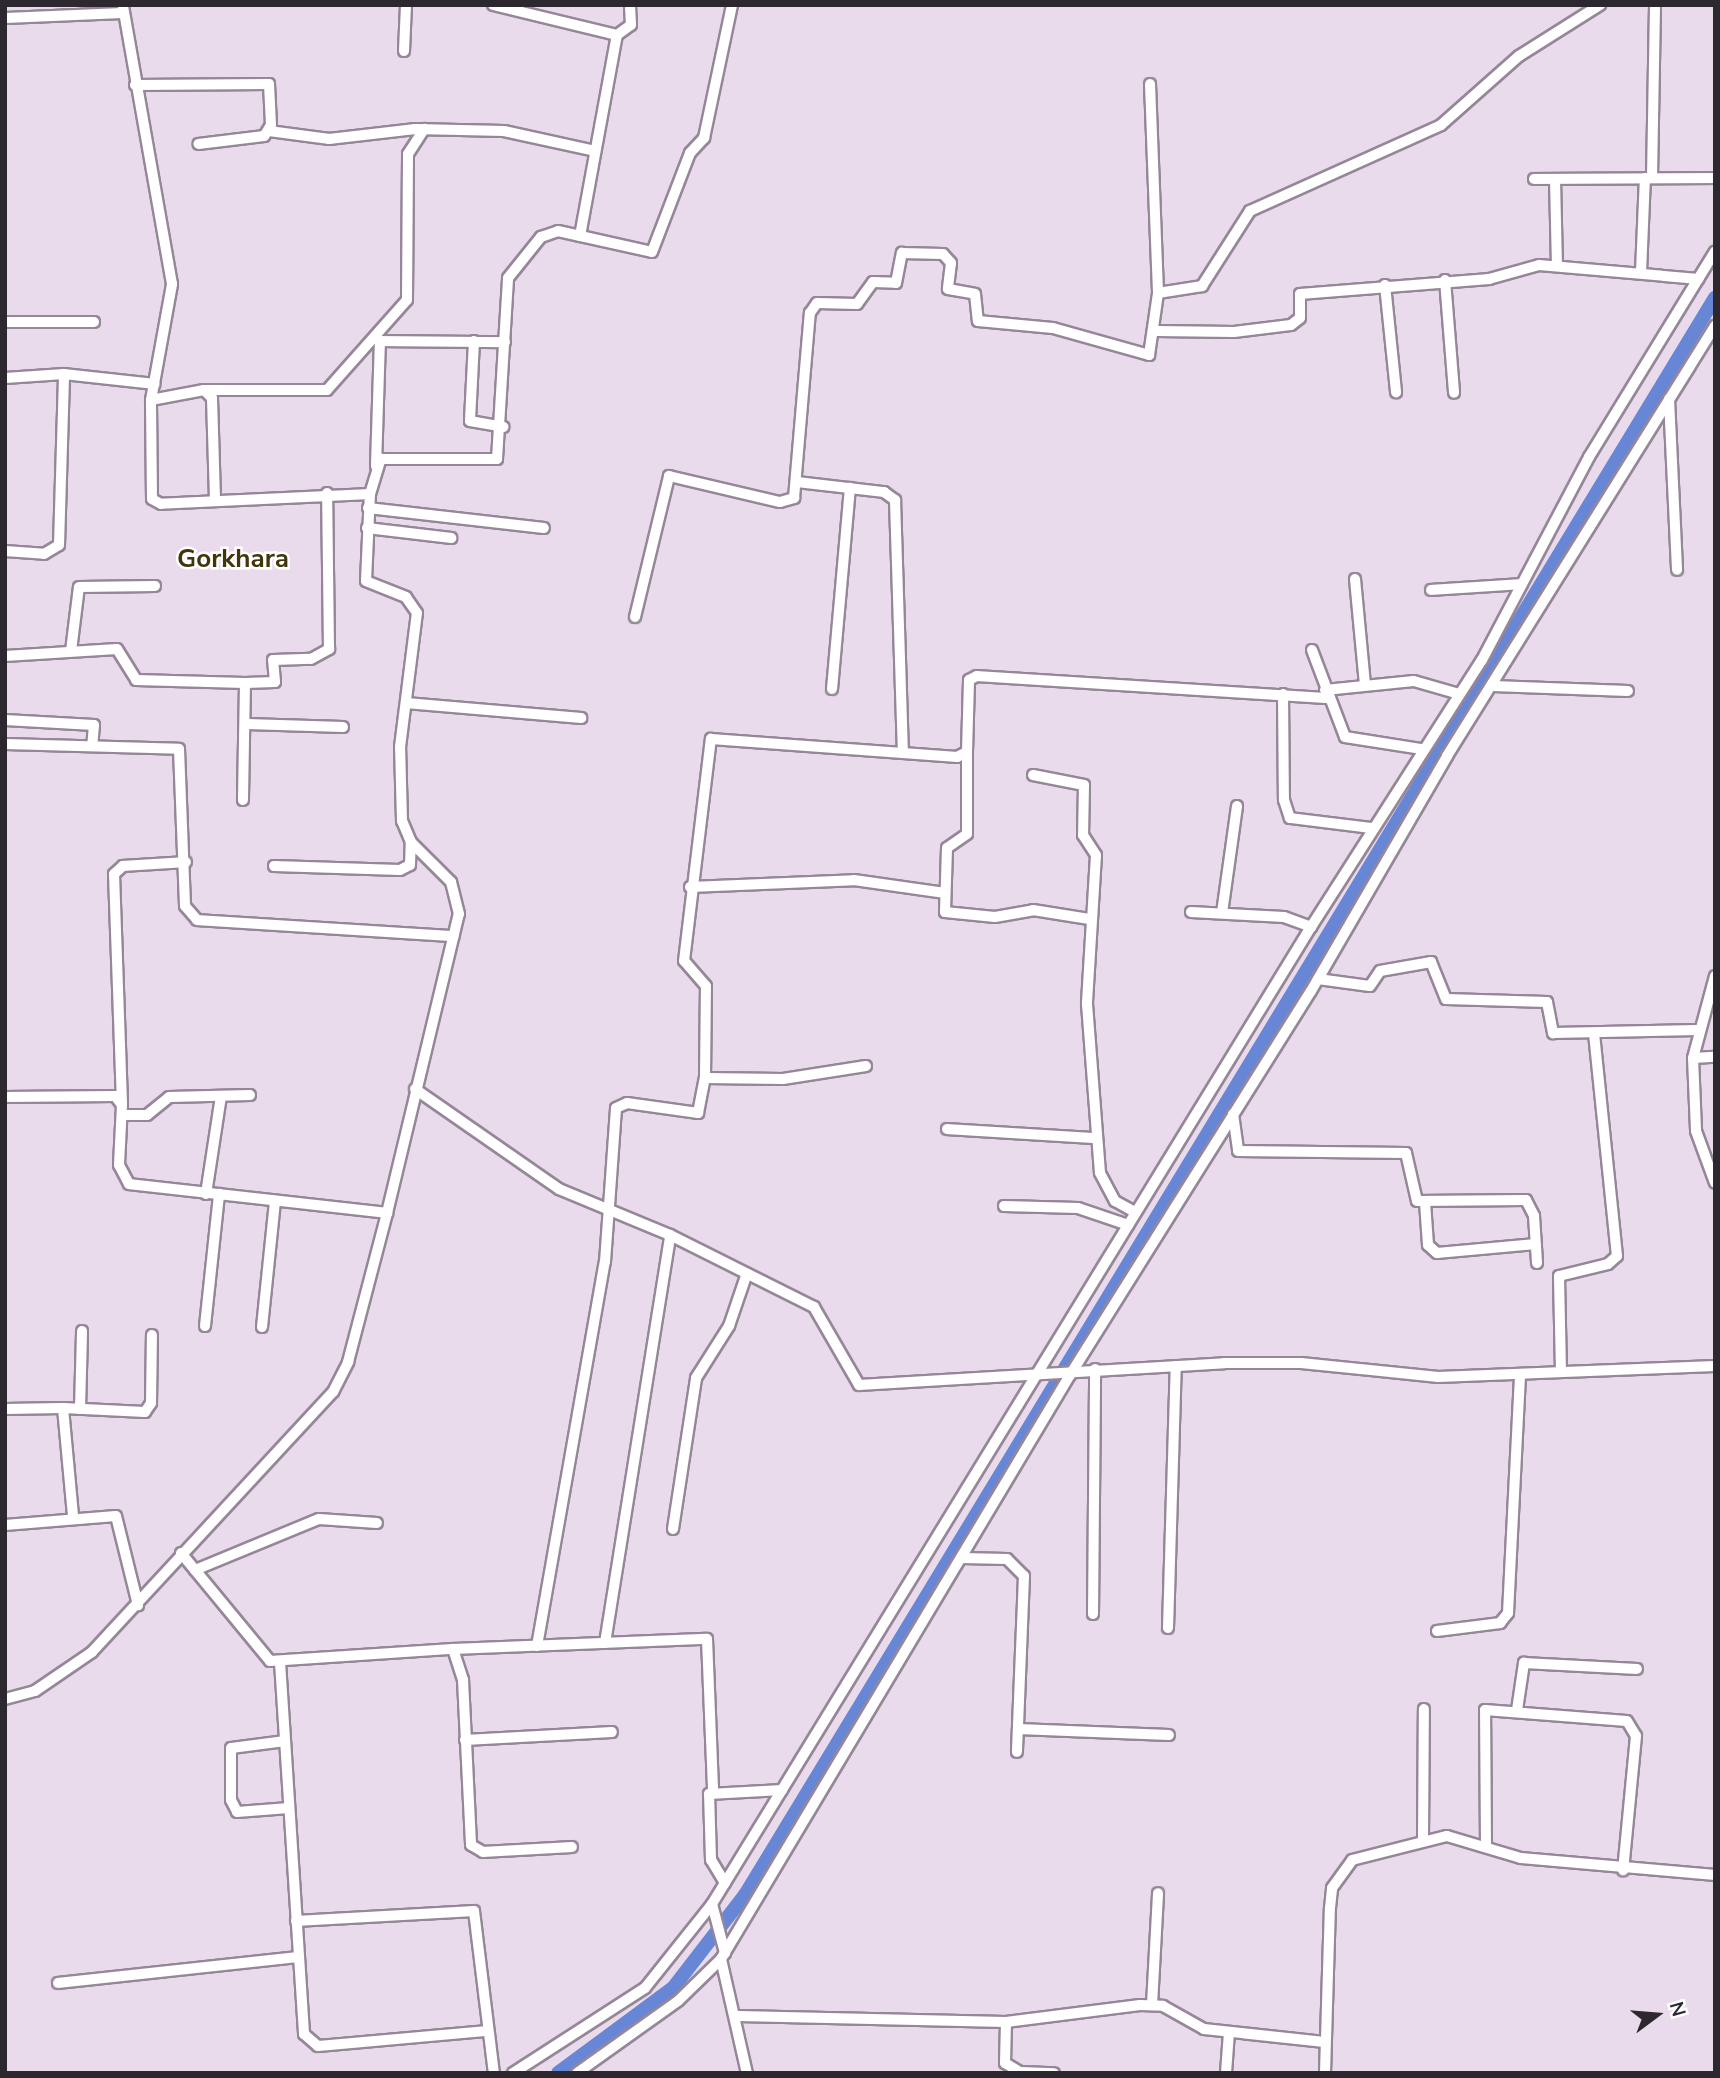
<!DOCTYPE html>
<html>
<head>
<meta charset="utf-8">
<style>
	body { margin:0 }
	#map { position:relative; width:1720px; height:2078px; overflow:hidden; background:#e9dbec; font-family:"Nunito Sans",sans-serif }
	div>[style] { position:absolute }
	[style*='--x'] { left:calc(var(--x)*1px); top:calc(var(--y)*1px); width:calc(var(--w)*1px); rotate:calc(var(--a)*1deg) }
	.canal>* { height:14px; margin:-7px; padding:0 7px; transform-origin:7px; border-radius:7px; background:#6786d6 }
	.roads { filter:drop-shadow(2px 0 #958798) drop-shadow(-2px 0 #958798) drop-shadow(0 2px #958798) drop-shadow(0 -2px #958798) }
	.street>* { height:10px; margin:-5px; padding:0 5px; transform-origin:5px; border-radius:5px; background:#fff }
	span { translate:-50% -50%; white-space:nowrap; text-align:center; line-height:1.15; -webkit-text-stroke:5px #fff; paint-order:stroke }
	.district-label { font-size:26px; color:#41350b; font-weight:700 }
	.frame { position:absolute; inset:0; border:7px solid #2d282f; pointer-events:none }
	.north { position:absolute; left:1622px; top:1980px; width:70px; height:70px; -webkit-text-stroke:5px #fff; paint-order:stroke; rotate:74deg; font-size:19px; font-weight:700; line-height:28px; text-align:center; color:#2d282f }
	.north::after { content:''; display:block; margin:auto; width:24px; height:32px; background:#2d282f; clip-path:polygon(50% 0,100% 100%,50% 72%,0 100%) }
</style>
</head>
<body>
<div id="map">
	<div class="canal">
		<div style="--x:558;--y:2073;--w:143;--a:-36.5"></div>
		<div style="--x:673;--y:1988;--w:118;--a:-52.3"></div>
		<div style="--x:745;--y:1895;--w:1869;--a:-58.73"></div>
	</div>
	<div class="roads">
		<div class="street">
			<div style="--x:493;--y:5;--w:128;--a:13.6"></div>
			<div style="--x:617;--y:35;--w:17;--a:-36"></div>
			<div style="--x:631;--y:25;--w:20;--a:-93"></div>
			<div style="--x:5;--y:18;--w:118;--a:-2.4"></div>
			<div style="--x:404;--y:51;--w:46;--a:-87.5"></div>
			<div style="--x:1150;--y:84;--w:209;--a:87.8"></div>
			<div style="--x:135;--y:85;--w:134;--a:-0.4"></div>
			<div style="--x:269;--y:84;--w:41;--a:87.2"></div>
			<div style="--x:271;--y:125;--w:13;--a:122"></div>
			<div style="--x:264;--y:136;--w:66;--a:173.1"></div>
			<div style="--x:269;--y:131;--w:61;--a:7.6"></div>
			<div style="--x:329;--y:139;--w:87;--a:-6.6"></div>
			<div style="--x:415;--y:129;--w:89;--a:1.3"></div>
			<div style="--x:504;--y:131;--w:93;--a:12.4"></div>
			<div style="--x:1652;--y:178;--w:173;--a:-89"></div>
			<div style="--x:1534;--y:179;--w:181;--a:-0.3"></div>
			<div style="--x:1555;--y:179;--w:85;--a:88.7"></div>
			<div style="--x:580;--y:236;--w:204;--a:-79.6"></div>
			<div style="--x:1641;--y:272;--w:94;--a:-87.6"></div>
			<div style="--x:1445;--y:280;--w:113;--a:85.4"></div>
			<div style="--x:1385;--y:285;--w:108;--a:84.1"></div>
			<div style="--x:5;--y:322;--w:89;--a:0"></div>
			<div style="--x:1157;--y:331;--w:77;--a:0.7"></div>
			<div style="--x:1234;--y:332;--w:57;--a:-7"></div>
			<div style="--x:1291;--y:325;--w:11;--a:-38"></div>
			<div style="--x:1300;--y:318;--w:24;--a:-90"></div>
			<div style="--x:1300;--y:294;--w:190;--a:-4.5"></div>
			<div style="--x:1489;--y:279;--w:52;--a:-15.6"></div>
			<div style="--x:1539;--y:265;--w:160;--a:5"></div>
			<div style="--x:474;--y:341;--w:80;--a:92.9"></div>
			<div style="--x:470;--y:421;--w:34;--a:10"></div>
			<div style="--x:5;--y:378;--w:59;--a:-3.9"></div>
			<div style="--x:204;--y:390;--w:123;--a:0"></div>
			<div style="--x:327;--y:390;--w:120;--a:-48.4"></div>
			<div style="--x:407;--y:300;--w:146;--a:-89.6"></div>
			<div style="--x:408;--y:154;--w:30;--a:-57"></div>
			<div style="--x:1669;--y:399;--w:171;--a:87.3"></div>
			<div style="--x:151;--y:400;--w:54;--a:-10.7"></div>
			<div style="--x:204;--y:390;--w:11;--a:45"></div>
			<div style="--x:212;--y:398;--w:103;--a:88.3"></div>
			<div style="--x:376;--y:466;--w:125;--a:-88.2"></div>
			<div style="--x:380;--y:341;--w:125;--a:0.5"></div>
			<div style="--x:797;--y:482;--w:88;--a:6.6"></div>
			<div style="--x:884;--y:492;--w:14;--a:36"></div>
			<div style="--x:895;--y:500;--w:253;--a:88.2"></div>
			<div style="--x:370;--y:494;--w:37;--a:-73"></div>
			<div style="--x:381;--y:459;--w:116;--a:0"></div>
			<div style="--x:497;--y:459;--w:181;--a:-86.5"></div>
			<div style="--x:508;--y:278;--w:53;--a:-51.2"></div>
			<div style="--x:541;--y:237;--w:18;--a:-19"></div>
			<div style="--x:558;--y:231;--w:96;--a:12.6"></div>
			<div style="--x:652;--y:252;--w:106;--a:-69"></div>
			<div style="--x:690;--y:153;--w:21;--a:-47"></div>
			<div style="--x:704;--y:138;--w:136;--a:-78.1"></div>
			<div style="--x:368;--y:508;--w:177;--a:6.5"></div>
			<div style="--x:367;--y:528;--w:85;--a:6.8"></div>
			<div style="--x:5;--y:551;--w:39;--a:4"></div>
			<div style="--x:44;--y:554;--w:17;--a:-31"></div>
			<div style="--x:59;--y:545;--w:171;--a:-88.3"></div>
			<div style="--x:64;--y:374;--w:91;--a:6.3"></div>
			<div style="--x:1355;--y:579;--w:106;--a:84.6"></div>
			<div style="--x:1431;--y:590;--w:91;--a:-3.8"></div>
			<div style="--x:635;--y:617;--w:145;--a:-76.4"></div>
			<div style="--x:669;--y:476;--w:114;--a:13.2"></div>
			<div style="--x:780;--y:502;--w:15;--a:-16"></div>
			<div style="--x:794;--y:498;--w:186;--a:-85.1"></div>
			<div style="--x:810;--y:313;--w:12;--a:-55"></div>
			<div style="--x:817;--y:303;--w:40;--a:1.4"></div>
			<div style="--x:857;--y:304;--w:27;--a:-54"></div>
			<div style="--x:873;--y:282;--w:23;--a:2"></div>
			<div style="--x:896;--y:283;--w:31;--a:-79"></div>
			<div style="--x:902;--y:253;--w:41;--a:1.4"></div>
			<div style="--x:943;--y:254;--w:12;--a:48"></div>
			<div style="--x:951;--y:263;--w:26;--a:97"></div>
			<div style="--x:948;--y:289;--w:27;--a:10"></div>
			<div style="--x:975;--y:294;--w:27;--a:84"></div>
			<div style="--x:978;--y:321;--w:75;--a:5.3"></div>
			<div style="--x:1053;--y:328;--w:100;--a:15.7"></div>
			<div style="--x:1149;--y:355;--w:63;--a:-81.7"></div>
			<div style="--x:1158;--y:293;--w:45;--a:-9"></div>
			<div style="--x:1202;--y:286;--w:89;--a:-57.4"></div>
			<div style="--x:1250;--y:211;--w:209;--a:-24.2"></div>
			<div style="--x:1441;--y:125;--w:104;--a:-41.5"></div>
			<div style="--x:1519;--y:56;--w:96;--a:-32.2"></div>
			<div style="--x:1312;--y:650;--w:93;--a:69.2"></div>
			<div style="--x:1345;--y:737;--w:78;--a:8.9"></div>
			<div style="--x:71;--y:651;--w:64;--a:-82.9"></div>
			<div style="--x:79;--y:587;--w:76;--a:-0.8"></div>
			<div style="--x:5;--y:656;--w:112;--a:-3.6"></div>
			<div style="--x:117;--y:649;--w:36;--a:58"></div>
			<div style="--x:136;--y:680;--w:109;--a:1.6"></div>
			<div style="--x:245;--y:683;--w:117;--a:91"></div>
			<div style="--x:245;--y:683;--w:30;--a:-2"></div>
			<div style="--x:275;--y:682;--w:22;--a:-95"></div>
			<div style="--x:273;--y:660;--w:38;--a:-2"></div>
			<div style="--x:311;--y:659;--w:21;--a:-29"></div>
			<div style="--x:329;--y:649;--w:156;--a:-90.7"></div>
			<div style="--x:1493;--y:686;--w:135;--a:2.1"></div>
			<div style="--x:832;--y:689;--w:202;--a:-84.9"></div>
			<div style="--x:1325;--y:690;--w:89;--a:-5.8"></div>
			<div style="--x:1414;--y:681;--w:47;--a:16.1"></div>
			<div style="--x:1283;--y:694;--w:106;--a:89.5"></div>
			<div style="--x:1284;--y:800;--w:19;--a:72"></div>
			<div style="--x:1290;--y:818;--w:83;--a:7"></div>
			<div style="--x:406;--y:703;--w:176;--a:4.9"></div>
			<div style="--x:5;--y:720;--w:89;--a:3.2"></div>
			<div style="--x:94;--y:725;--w:21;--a:95"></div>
			<div style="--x:247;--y:724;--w:96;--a:1.8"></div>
			<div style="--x:5;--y:744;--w:174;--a:1.6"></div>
			<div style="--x:179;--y:749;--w:157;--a:87.8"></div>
			<div style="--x:185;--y:906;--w:18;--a:49"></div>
			<div style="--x:197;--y:920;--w:257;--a:3.6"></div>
			<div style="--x:967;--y:752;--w:82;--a:90"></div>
			<div style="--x:967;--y:834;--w:24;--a:145"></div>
			<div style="--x:947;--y:848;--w:64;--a:91.8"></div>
			<div style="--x:945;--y:912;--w:50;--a:5.7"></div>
			<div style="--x:995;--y:917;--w:39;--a:-10"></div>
			<div style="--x:1033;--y:910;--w:57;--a:9.1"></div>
			<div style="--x:1033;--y:775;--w:52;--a:11.1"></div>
			<div style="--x:1084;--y:785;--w:50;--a:91.1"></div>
			<div style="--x:1083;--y:835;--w:24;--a:57"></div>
			<div style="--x:1096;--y:855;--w:149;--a:93.5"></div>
			<div style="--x:1087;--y:1004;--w:169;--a:85.6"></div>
			<div style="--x:1100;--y:1173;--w:32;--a:62"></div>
			<div style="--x:1115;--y:1201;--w:23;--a:29"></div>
			<div style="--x:274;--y:866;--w:126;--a:1.8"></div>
			<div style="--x:400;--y:870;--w:11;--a:-27"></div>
			<div style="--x:410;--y:865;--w:23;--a:-88"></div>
			<div style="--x:690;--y:887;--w:164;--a:-2.4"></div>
			<div style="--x:854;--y:880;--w:92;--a:8.1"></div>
			<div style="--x:1191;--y:912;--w:93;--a:3.1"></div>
			<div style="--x:1284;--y:917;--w:29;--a:20"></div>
			<div style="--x:1222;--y:913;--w:108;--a:-82"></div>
			<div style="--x:1715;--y:976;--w:85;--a:105"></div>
			<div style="--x:1693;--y:1058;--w:73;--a:87.6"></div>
			<div style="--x:1696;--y:1131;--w:55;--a:69.9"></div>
			<div style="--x:1318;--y:979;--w:52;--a:7.7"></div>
			<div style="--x:1370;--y:986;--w:18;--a:-56"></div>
			<div style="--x:1380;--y:971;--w:52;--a:-10"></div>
			<div style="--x:1431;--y:962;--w:40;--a:68"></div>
			<div style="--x:1446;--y:999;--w:101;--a:1.7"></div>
			<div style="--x:1547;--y:1002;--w:32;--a:79"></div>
			<div style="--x:1553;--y:1033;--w:145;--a:-1.2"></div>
			<div style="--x:1693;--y:1058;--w:22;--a:-3"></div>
			<div style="--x:705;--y:1078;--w:92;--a:-89.4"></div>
			<div style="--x:706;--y:986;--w:33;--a:-131"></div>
			<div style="--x:684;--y:961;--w:224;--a:-83.1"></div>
			<div style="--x:711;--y:739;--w:247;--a:4.2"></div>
			<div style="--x:957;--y:757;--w:11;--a:-27"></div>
			<div style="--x:967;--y:752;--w:72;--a:-88.4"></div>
			<div style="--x:969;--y:680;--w:9;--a:-27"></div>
			<div style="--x:977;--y:676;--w:352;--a:3.6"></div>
			<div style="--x:415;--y:1089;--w:175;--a:34.8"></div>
			<div style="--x:559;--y:1189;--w:120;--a:22.5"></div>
			<div style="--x:670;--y:1235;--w:161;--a:26.6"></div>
			<div style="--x:814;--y:1307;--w:90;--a:60"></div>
			<div style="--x:859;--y:1385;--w:366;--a:-3.4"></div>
			<div style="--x:1224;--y:1363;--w:77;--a:0"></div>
			<div style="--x:1301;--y:1363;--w:138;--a:5.8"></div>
			<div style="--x:1438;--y:1377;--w:277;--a:-2.3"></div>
			<div style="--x:5;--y:1097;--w:110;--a:-0.5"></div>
			<div style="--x:115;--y:1096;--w:11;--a:52"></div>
			<div style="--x:122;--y:1105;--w:60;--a:92.9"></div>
			<div style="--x:119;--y:1165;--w:21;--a:62"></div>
			<div style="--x:129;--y:1184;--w:260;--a:6.4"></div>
			<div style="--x:387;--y:1213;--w:308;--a:-76.5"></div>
			<div style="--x:459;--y:914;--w:33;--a:-104"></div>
			<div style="--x:451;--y:882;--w:57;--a:-135"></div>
			<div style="--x:411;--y:842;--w:23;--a:-113"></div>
			<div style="--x:402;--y:821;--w:74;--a:-91.5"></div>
			<div style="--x:400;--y:747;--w:135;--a:-82.8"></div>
			<div style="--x:417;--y:613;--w:19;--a:-125"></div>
			<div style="--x:406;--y:597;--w:43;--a:-158.2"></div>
			<div style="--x:366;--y:581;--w:87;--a:-87.4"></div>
			<div style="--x:370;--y:494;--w:209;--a:177.3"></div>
			<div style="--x:161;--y:504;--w:10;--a:-151"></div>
			<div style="--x:152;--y:499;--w:99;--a:-90.6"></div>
			<div style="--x:151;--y:400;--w:118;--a:-79.7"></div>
			<div style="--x:172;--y:284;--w:283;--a:-100"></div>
			<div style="--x:122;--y:1103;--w:229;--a:-92"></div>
			<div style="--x:114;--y:874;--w:12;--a:-42"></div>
			<div style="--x:123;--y:866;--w:63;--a:-3.6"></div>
			<div style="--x:1233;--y:1114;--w:37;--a:82"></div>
			<div style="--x:1238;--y:1151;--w:168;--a:0.7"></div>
			<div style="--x:1406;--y:1153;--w:49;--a:77.1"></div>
			<div style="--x:1417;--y:1201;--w:109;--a:-0.5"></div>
			<div style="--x:1526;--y:1200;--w:18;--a:63"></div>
			<div style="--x:1534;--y:1216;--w:47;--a:86.3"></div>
			<div style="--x:122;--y:1115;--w:25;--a:0"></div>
			<div style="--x:147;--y:1115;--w:28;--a:-39"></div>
			<div style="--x:169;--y:1097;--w:81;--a:-1.4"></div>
			<div style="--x:947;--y:1129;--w:149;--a:3.5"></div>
			<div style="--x:206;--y:1194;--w:99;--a:-81.3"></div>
			<div style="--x:1425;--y:1202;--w:43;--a:86"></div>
			<div style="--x:1428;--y:1245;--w:12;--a:42"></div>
			<div style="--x:1437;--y:1253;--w:99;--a:-5.2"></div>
			<div style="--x:1004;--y:1206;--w:74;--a:1.5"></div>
			<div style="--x:1078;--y:1208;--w:53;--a:18.8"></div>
			<div style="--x:205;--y:1326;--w:133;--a:-83.9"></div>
			<div style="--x:262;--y:1327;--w:127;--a:-84.1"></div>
			<div style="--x:1561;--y:1372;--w:96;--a:-91.2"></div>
			<div style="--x:1559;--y:1276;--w:50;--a:-13.8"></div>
			<div style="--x:1608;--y:1264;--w:12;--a:-42"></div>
			<div style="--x:1617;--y:1256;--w:224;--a:-95.9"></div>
			<div style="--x:63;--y:1408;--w:82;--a:2.8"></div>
			<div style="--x:145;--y:1412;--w:11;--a:-56"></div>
			<div style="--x:151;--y:1403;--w:68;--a:-89.2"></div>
			<div style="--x:5;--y:1409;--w:58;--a:-1"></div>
			<div style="--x:63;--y:1408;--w:108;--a:84.7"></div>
			<div style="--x:80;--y:1409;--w:78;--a:-88.5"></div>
			<div style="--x:5;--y:1525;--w:111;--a:-4.6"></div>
			<div style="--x:116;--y:1516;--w:92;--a:76.1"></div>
			<div style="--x:673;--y:1529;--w:153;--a:-81.3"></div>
			<div style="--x:696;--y:1378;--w:62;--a:-57.6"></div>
			<div style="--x:729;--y:1326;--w:53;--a:-71.2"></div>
			<div style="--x:181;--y:1553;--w:140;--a:50.5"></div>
			<div style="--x:270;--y:1661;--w:183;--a:-3.8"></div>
			<div style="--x:453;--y:1649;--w:33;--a:72"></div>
			<div style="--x:463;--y:1680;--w:165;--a:87.2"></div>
			<div style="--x:471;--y:1845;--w:14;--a:30"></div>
			<div style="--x:483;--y:1852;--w:89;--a:-3.2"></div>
			<div style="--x:962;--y:1558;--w:45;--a:1.3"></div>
			<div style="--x:1007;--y:1559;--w:24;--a:45"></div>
			<div style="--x:1024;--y:1576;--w:176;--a:92.3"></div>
			<div style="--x:195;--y:1570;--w:134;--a:-22.4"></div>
			<div style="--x:319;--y:1519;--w:58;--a:3.9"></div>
			<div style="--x:1093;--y:1614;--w:245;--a:-89.5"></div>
			<div style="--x:1168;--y:1628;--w:262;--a:-88.3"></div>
			<div style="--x:1437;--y:1631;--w:64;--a:-7.2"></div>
			<div style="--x:1500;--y:1623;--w:13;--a:-51"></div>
			<div style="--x:1508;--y:1613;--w:238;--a:-87.1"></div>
			<div style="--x:605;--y:1643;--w:413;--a:-80.9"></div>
			<div style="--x:537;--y:1646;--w:390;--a:-80"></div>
			<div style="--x:605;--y:1262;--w:154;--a:-85.9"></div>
			<div style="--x:616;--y:1108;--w:12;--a:-24"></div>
			<div style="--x:627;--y:1103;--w:72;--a:8"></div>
			<div style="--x:698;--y:1113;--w:36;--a:-79"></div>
			<div style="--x:705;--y:1078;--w:78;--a:0.7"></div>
			<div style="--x:783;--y:1079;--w:84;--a:-8.9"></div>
			<div style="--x:453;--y:1649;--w:254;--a:-2.3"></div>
			<div style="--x:707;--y:1639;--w:152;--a:87.7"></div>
			<div style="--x:280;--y:1662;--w:373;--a:86.3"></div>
			<div style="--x:304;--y:2034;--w:18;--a:41"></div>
			<div style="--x:318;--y:2046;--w:168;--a:-5.1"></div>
			<div style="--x:5;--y:1699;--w:31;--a:-15"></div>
			<div style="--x:35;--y:1691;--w:69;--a:-34.4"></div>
			<div style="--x:92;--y:1652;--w:355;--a:-47.2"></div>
			<div style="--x:333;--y:1392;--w:34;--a:-63"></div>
			<div style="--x:348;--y:1362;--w:154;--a:-75.3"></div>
			<div style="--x:1517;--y:1710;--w:48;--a:-81.5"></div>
			<div style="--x:1524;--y:1663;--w:113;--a:3"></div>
			<div style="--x:1018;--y:1729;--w:151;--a:2.3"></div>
			<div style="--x:465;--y:1740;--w:147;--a:-3.1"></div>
			<div style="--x:285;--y:1741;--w:54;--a:172.6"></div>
			<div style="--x:231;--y:1748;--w:52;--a:90"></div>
			<div style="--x:231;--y:1800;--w:13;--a:63"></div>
			<div style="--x:237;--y:1812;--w:52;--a:-4.4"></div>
			<div style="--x:1423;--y:1838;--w:129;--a:-89.6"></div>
			<div style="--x:1486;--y:1846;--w:136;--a:-90.4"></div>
			<div style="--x:1485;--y:1710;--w:142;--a:4.4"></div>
			<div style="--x:1627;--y:1721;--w:17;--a:59"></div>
			<div style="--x:1636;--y:1736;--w:135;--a:95.5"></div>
			<div style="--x:725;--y:1883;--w:27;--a:-121"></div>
			<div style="--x:711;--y:1860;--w:66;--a:-91.7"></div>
			<div style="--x:709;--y:1794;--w:73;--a:-3.1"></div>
			<div style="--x:712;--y:1904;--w:51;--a:75.1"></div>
			<div style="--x:296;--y:1921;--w:178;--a:-3.2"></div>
			<div style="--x:474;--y:1911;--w:163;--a:83"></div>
			<div style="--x:721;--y:1959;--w:117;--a:77.2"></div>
			<div style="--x:58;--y:1983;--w:241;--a:-6.2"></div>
			<div style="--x:1152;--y:2005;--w:112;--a:-86.9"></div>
			<div style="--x:738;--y:2016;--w:268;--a:1.3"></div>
			<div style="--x:1006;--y:2022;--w:135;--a:-7.2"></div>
			<div style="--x:1140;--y:2005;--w:23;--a:2"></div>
			<div style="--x:1163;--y:2006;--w:47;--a:29.3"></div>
			<div style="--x:1204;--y:2029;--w:121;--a:6.2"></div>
			<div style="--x:1006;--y:2022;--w:41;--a:91.4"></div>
			<div style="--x:1005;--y:2063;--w:17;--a:31"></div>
			<div style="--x:1020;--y:2072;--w:34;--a:2"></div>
			<div style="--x:513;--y:2073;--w:157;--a:-32.8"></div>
			<div style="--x:645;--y:1988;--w:107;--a:-51.4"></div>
			<div style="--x:712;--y:1904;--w:1146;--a:-58.49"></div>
			<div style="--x:1311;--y:927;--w:317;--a:-57.4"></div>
			<div style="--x:1482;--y:660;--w:229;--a:-62.2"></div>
			<div style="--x:1589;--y:457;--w:241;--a:-58.5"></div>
			<div style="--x:577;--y:2073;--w:124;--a:-35.5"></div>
			<div style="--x:678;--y:2001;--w:60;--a:-44.3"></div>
			<div style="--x:721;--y:1959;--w:680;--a:-59.14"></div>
			<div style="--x:1070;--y:1375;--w:453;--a:-57.9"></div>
			<div style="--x:1311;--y:991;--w:272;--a:-59.9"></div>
			<div style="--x:1447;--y:756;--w:507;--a:-58.07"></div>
			<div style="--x:1226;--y:2073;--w:41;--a:-85.8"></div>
			<div style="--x:1325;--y:2073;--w:165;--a:-88.3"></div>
			<div style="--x:1330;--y:1908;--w:20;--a:-84"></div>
			<div style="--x:1332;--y:1888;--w:34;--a:-54"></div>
			<div style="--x:1352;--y:1860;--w:98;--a:-14.2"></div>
			<div style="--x:1447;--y:1836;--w:77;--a:16.6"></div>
			<div style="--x:1521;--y:1858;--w:195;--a:5"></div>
		</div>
	</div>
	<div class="district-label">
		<span style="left:233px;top:559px">Gorkhara</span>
	</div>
	<div class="frame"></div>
	<div class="north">N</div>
</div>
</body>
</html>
